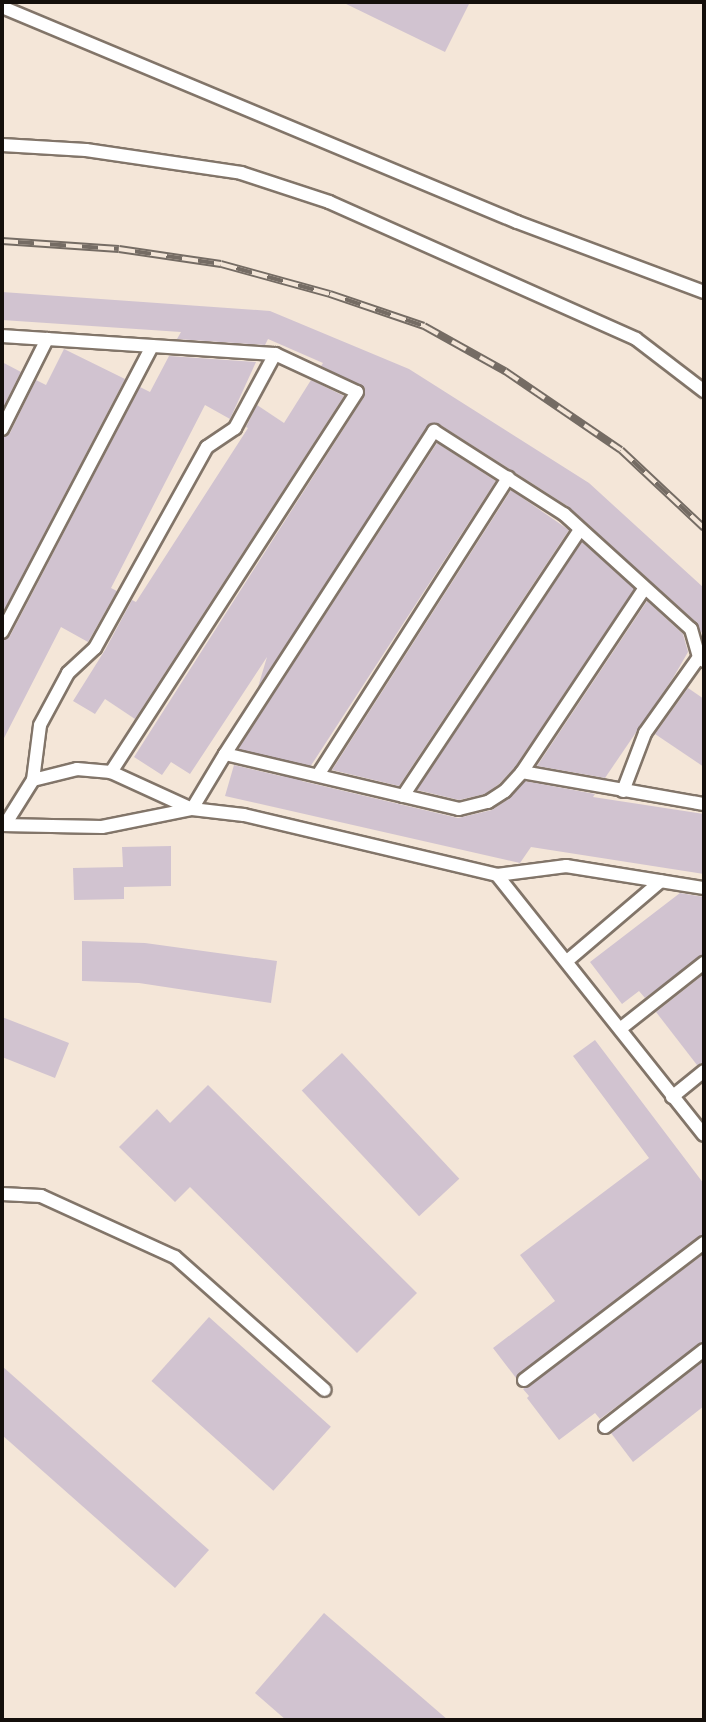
<!DOCTYPE html>
<html>
<head>
<meta charset="utf-8">
<style>
	body { margin:0 }
	#map { position:relative; width:706px; height:1722px; overflow:hidden; background:#f4e6d8; font-family:"DejaVu Sans",sans-serif }
	div>[style] { position:absolute }
	[style*='--x'] { left:calc(var(--x)*1px); top:calc(var(--y)*1px); width:calc(var(--w)*1px); rotate:calc(var(--a)*1deg) }
	.building>* { inset:0; background:#d1c3d0; transform-origin:0 0 }
	.roads { filter:drop-shadow(2px 0 #827569) drop-shadow(-2px 0 #827569) drop-shadow(0 2px #827569) drop-shadow(0 -2px #827569) }
	.service>* { height:12px; margin:-6px; padding:0 6px; transform-origin:6px; border-radius:6px; background:#fff }
	.rail>* { height:8px; margin-top:-4px; transform-origin:0; background:repeating-linear-gradient(90deg,#f4e6d8 0 16px,#756c64 0 32px); box-sizing:border-box; border-block:2px solid #756c64 }
	span { translate:-50% -50%; white-space:nowrap; text-align:center; line-height:1.15; -webkit-text-stroke:5px #f4e6d8; paint-order:stroke }
	.frame { position:absolute; inset:0; border:4px solid #140f0b; pointer-events:none }
</style>
</head>
<body>
<div id="map">
	<div class="building">
		<div style="clip-path:polygon(342px 2px,470px 2px,445px 52px)"></div>
		<div style="clip-path:polygon(2px 292px,270px 311px,409px 369px,589px 483px,704px 588px,704px 628px,701px 633px,697px 623px,569px 507px,439px 424px,431px 423px,258px 687px,267px 657px,190px 774px,171px 762px,162px 775px,134px 757px,364px 397px,365px 388px,321px 366px,323px 363px,268px 339px,265px 345px,177px 339px,181px 332px,2px 320px)"></div>
		<div style="clip-path:polygon(64px 349px,125px 379px,2px 614px,2px 438px,10px 433px,36px 380px,46px 385px)"></div>
		<div style="clip-path:polygon(169px 356px,256px 362px,230px 419px,205px 405px,111px 588px,117px 591px,88px 642px,61px 627px,2px 742px,2px 641px,10px 636px,140px 387px,150px 392px)"></div>
		<div style="clip-path:polygon(2px 362px,21px 372px,2px 410px)"></div>
		<div style="clip-path:polygon(311px 380px,344px 396px,135px 719px,105px 699px,95px 714px,73px 701px,105px 650px,132px 600px,136px 602px,248px 428px,246px 427px,257px 405px,284px 423px)"></div>
		<div style="left:437px;top:443px;width:70px;height:364px;rotate:33deg"></div>
		<div style="clip-path:polygon(511px 490px,569px 530px,399px 786px,332px 770px)"></div>
		<div style="clip-path:polygon(582px 542px,634px 589px,515px 767px,499px 784px,485px 794px,459px 800px,417px 790px)"></div>
		<div style="clip-path:polygon(647px 601px,683px 634px,688px 652px,673px 678px,605px 778px,537px 766px)"></div>
		<div style="clip-path:polygon(688px 688px,704px 699px,704px 767px,655px 734px)"></div>
		<div style="clip-path:polygon(234px 765px,458px 818px,492px 810px,510px 798px,525px 781px,595px 794px,593px 797px,704px 814px,704px 874px,531px 847px,520px 863px,225px 796px)"></div>
		<div style="clip-path:polygon(171px 846px,171px 886px,124px 887px,124px 899px,74px 900px,73px 868px,123px 867px,122px 847px)"></div>
		<div style="clip-path:polygon(680px 893px,704px 897px,704px 954px,645px 998px,639px 991px,622px 1004px,590px 962px)"></div>
		<div style="clip-path:polygon(82px 941px,145px 943px,277px 961px,271px 1003px,139px 983px,82px 981px)"></div>
		<div style="clip-path:polygon(704px 974px,704px 1062px,697px 1065px,656px 1012px)"></div>
		<div style="clip-path:polygon(2px 1017px,69px 1043px,55px 1078px,2px 1057px)"></div>
		<div style="clip-path:polygon(595px 1040px,704px 1184px,704px 1234px,516px 1378px,493px 1348px,555px 1301px,520px 1255px,649px 1158px,573px 1056px)"></div>
		<div style="left:342px;top:1053px;width:172px;height:55px;rotate:47deg"></div>
		<div style="clip-path:polygon(208px 1085px,417px 1293px,357px 1353px,190px 1187px,175px 1202px,119px 1147px,157px 1109px,170px 1123px)"></div>
		<div style="clip-path:polygon(704px 1254px,704px 1341px,600px 1419px,595px 1413px,559px 1440px,527px 1398px,529px 1396px,523px 1389px)"></div>
		<div style="left:209px;top:1317px;width:164px;height:86px;rotate:42deg"></div>
		<div style="clip-path:polygon(704px 1361px,704px 1406px,633px 1462px,611px 1433px)"></div>
		<div style="clip-path:polygon(2px 1366px,209px 1550px,175px 1588px,2px 1435px)"></div>
		<div style="clip-path:polygon(324px 1613px,448px 1720px,286px 1720px,255px 1693px)"></div>
	</div>
	<div class="roads">
		<div class="service">
			<div style="--x:2;--y:7;--w:558;--a:22.66"></div>
			<div style="--x:517;--y:222;--w:200;--a:20.5"></div>
			<div style="--x:2;--y:145;--w:84;--a:3.4"></div>
			<div style="--x:86;--y:150;--w:157;--a:8.4"></div>
			<div style="--x:241;--y:173;--w:93;--a:18.2"></div>
			<div style="--x:329;--y:202;--w:336;--a:24"></div>
			<div style="--x:636;--y:339;--w:86;--a:37.4"></div>
			<div style="--x:2;--y:336;--w:274;--a:3.8"></div>
			<div style="--x:275;--y:354;--w:90;--a:24.9"></div>
			<div style="--x:357;--y:392;--w:453;--a:122.9"></div>
			<div style="--x:2;--y:429;--w:101;--a:-63.4"></div>
			<div style="--x:2;--y:632;--w:323;--a:-62.3"></div>
			<div style="--x:225;--y:754;--w:385;--a:-57.1"></div>
			<div style="--x:434;--y:431;--w:154;--a:32.6"></div>
			<div style="--x:564;--y:514;--w:171;--a:42.2"></div>
			<div style="--x:691;--y:629;--w:29;--a:74"></div>
			<div style="--x:699;--y:657;--w:6;--a:39"></div>
			<div style="--x:522;--y:772;--w:220;--a:-56.3"></div>
			<div style="--x:318;--y:775;--w:353;--a:-57.4"></div>
			<div style="--x:33;--y:780;--w:55;--a:-82.7"></div>
			<div style="--x:40;--y:725;--w:59;--a:-61.7"></div>
			<div style="--x:68;--y:673;--w:37;--a:-43"></div>
			<div style="--x:95;--y:648;--w:230;--a:-60.9"></div>
			<div style="--x:207;--y:447;--w:34;--a:-34"></div>
			<div style="--x:235;--y:428;--w:84;--a:-61.6"></div>
			<div style="--x:623;--y:791;--w:62;--a:-69.2"></div>
			<div style="--x:645;--y:733;--w:93;--a:-54.6"></div>
			<div style="--x:403;--y:796;--w:320;--a:-56.4"></div>
			<div style="--x:6;--y:823;--w:51;--a:-57.9"></div>
			<div style="--x:33;--y:780;--w:45;--a:-14"></div>
			<div style="--x:77;--y:769;--w:34;--a:5"></div>
			<div style="--x:111;--y:772;--w:89;--a:24.6"></div>
			<div style="--x:192;--y:809;--w:52;--a:6.6"></div>
			<div style="--x:244;--y:815;--w:260;--a:13.3"></div>
			<div style="--x:497;--y:875;--w:332;--a:51.5"></div>
			<div style="--x:2;--y:825;--w:100;--a:1.1"></div>
			<div style="--x:102;--y:827;--w:92;--a:-11.3"></div>
			<div style="--x:192;--y:809;--w:64;--a:-59"></div>
			<div style="--x:225;--y:754;--w:240;--a:13.2"></div>
			<div style="--x:459;--y:809;--w:30;--a:-14"></div>
			<div style="--x:488;--y:802;--w:20;--a:-33"></div>
			<div style="--x:505;--y:791;--w:25;--a:-48"></div>
			<div style="--x:522;--y:772;--w:185;--a:10"></div>
			<div style="--x:497;--y:875;--w:70;--a:-7.4"></div>
			<div style="--x:566;--y:866;--w:140;--a:9.1"></div>
			<div style="--x:567;--y:961;--w:123;--a:-40.4"></div>
			<div style="--x:620;--y:1029;--w:107;--a:-38.2"></div>
			<div style="--x:672;--y:1097;--w:41;--a:-39.1"></div>
			<div style="--x:2;--y:1194;--w:39;--a:3"></div>
			<div style="--x:41;--y:1196;--w:147;--a:24.5"></div>
			<div style="--x:175;--y:1257;--w:200;--a:41.6"></div>
			<div style="--x:524;--y:1380;--w:226;--a:-37.3"></div>
			<div style="--x:605;--y:1427;--w:125;--a:-37.9"></div>
		</div>
	</div>
	<div class="rail">
		<div style="--x:2;--y:241;--w:117;--a:3.9"></div>
		<div style="--x:119;--y:249;--w:103;--a:8.4"></div>
		<div style="--x:221;--y:264;--w:113;--a:15.4"></div>
		<div style="--x:330;--y:294;--w:99;--a:18.8"></div>
		<div style="--x:424;--y:326;--w:93;--a:29.1"></div>
		<div style="--x:505;--y:371;--w:140;--a:34.3"></div>
		<div style="--x:621;--y:450;--w:114;--a:43.2"></div>
	</div>
	<div class="frame"></div>
</div>
</body>
</html>
